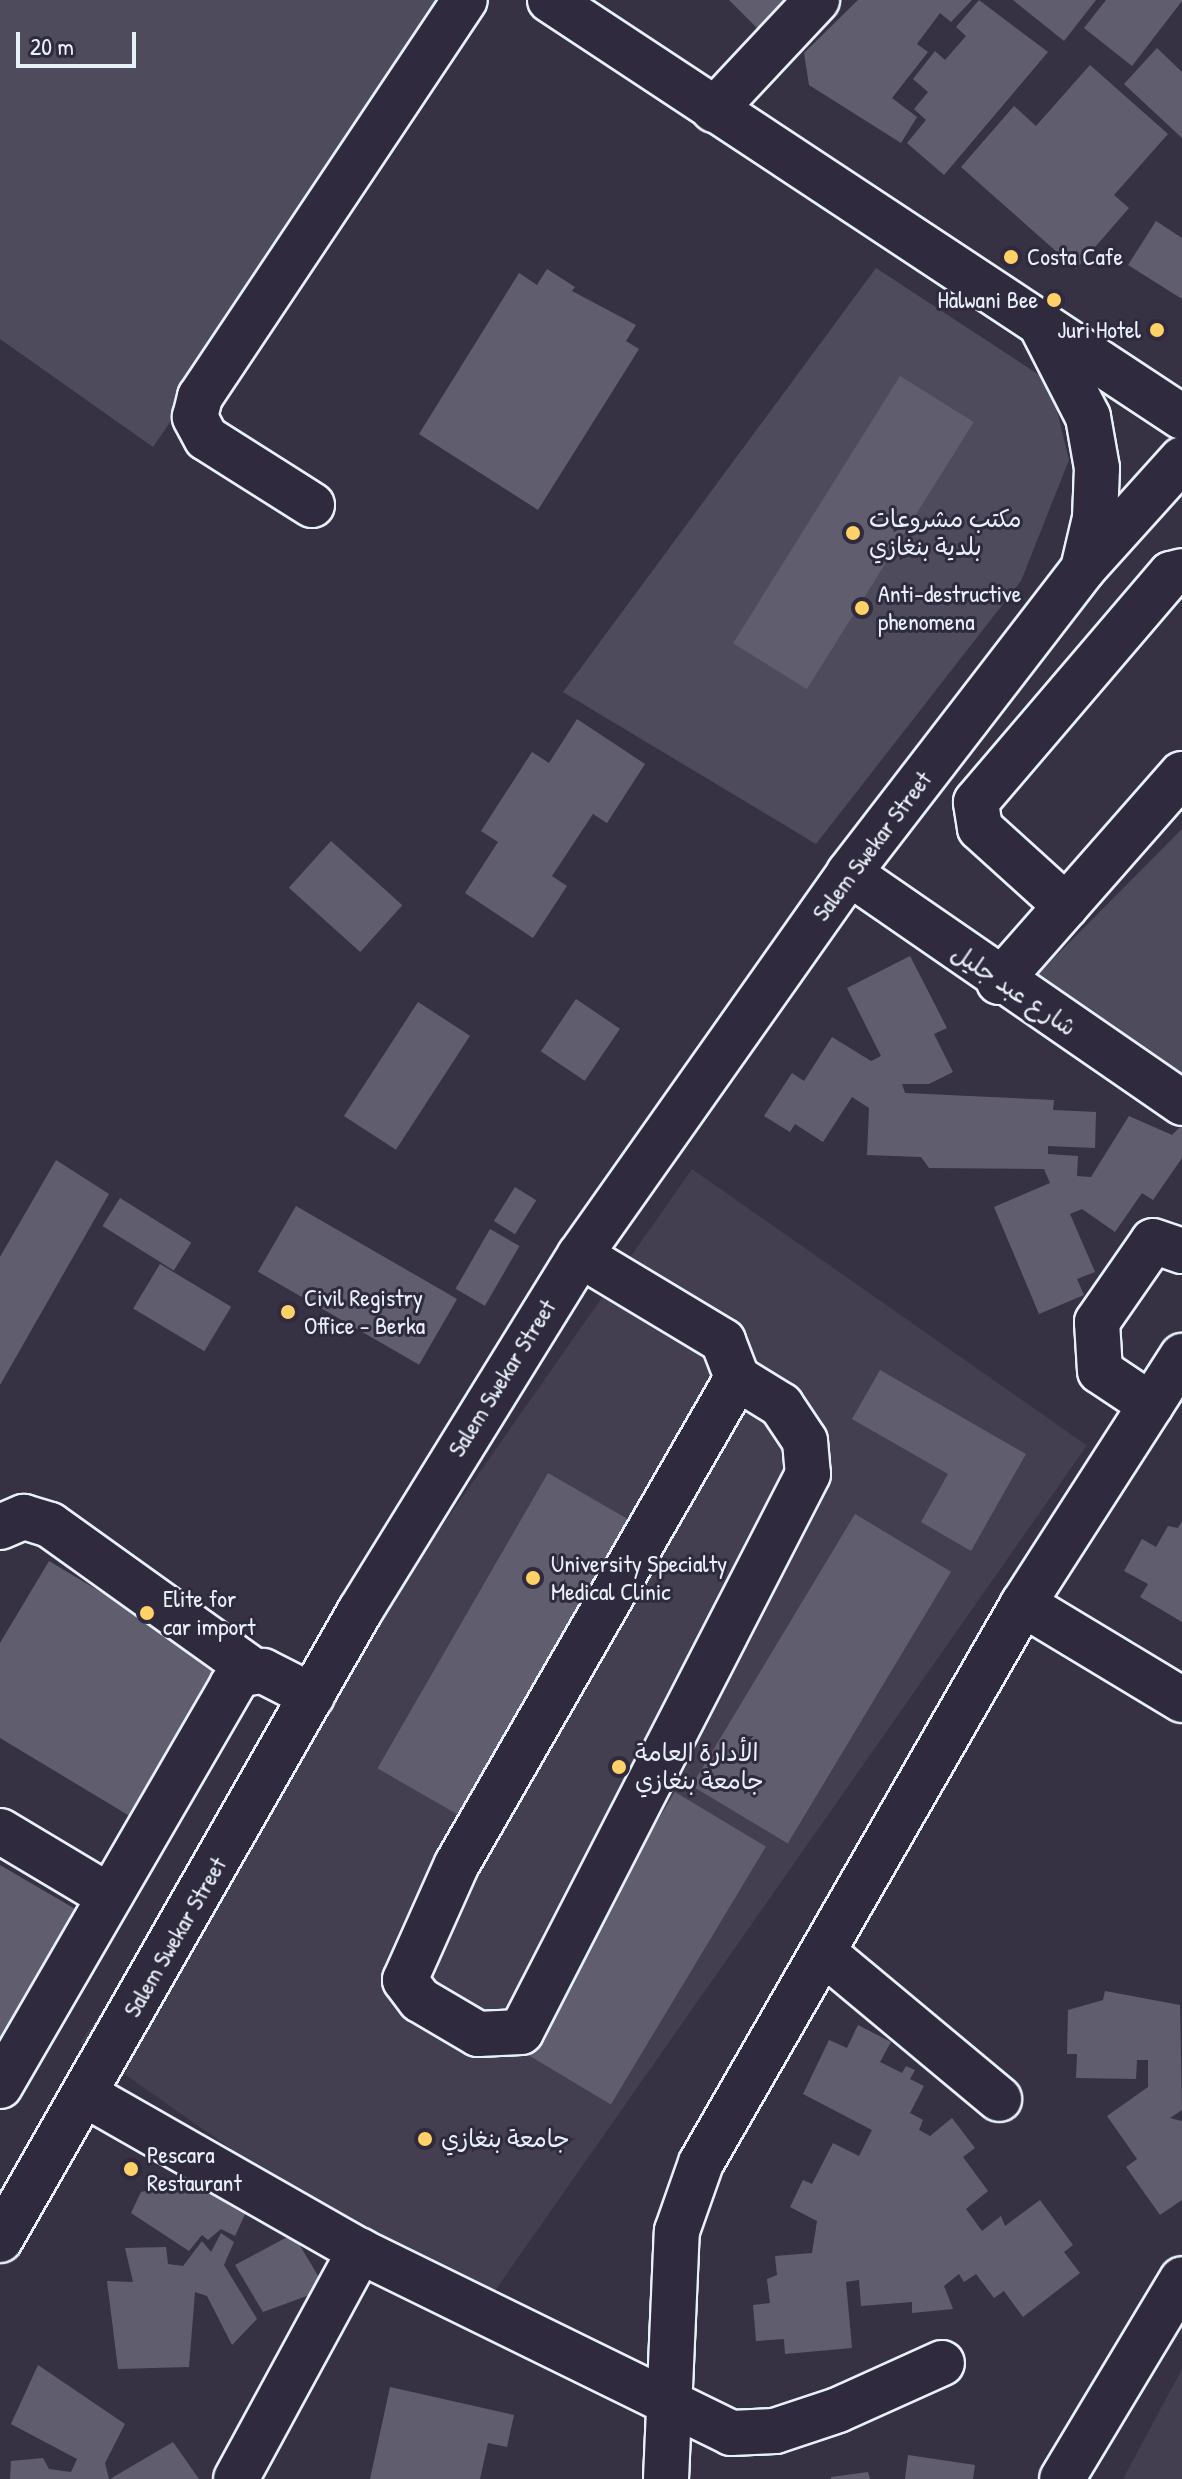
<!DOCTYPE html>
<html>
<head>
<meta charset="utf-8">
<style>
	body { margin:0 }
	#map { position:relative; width:1182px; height:2479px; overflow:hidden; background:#363244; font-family:"Patrick Hand","Playpen Sans Arabic",sans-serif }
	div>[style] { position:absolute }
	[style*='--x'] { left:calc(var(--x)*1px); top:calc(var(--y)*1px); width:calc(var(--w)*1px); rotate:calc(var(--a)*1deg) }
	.built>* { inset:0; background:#433f51; transform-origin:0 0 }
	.green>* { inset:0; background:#4d4b5c }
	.building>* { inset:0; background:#605e6e; transform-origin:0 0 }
	.roads { filter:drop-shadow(2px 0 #e8f1f8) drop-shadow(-2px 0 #e8f1f8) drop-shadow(0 2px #e8f1f8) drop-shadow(0 -2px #e8f1f8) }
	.minor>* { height:44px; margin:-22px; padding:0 22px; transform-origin:22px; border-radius:22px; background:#2f2a3d }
	.major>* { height:44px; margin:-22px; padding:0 22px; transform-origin:22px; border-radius:22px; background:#2f2a3d }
	.dots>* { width:22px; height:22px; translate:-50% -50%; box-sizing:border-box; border:4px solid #2f2a3d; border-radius:50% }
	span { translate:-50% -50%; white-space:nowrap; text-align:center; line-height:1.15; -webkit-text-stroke:6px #2f2a3d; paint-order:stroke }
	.poi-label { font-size:24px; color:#e8f1f8 }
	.left { translate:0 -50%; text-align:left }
	.right { translate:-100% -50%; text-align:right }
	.street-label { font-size:24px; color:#e8f1f8 }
	.scale { position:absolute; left:16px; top:32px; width:120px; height:36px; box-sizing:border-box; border:4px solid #e8f1f8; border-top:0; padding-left:10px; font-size:24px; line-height:28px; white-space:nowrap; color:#e8f1f8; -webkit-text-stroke:6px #2f2a3d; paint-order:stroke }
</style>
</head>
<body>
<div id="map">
	<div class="built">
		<div style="left:692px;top:1169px;width:482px;height:1067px;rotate:35deg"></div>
		<div style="clip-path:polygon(1182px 2369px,1182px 2479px,1123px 2479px)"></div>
	</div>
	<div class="green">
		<div style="clip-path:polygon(0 0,460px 0,153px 447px,0 339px)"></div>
		<div style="clip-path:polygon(876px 268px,1050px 382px,1069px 460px,1021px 581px,816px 844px,563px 692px)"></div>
		<div style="clip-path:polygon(1182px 829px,1182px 1098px,1023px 989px)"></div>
	</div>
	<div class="building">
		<div style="clip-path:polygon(729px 0,788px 0,758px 29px)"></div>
		<div style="clip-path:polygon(858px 0,972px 0,951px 22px,940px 13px,917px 44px,928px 52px,892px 98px,917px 117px,901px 143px,809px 85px,804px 53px)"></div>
		<div style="clip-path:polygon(979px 0,1048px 52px,944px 175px,907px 143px,926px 120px,914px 109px,928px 92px,913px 79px,935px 51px,945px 60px,966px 36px,956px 27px)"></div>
		<div style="clip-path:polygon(1013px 0,1096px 0,1064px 41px)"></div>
		<div style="clip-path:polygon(1106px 0,1182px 0,1182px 1px,1132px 66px,1084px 28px)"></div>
		<div style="clip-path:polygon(1157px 48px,1182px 72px,1182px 138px,1124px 84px)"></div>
		<div style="clip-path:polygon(1090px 65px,1168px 134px,1114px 195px,1129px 208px,1076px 269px,961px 167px,1014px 106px,1036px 126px)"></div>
		<div style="clip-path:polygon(1156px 221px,1182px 238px,1182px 299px,1128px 265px)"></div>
		<div style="clip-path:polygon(547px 269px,575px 287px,572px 291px,636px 325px,626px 341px,639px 349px,538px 510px,419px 434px,519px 273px,537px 285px)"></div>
		<div style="left:900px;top:376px;width:87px;height:315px;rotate:32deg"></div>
		<div style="clip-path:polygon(577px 719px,645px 764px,607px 823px,593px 814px,552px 876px,567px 886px,533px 938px,465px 893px,498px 842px,481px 831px,532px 752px,549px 763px)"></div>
		<div style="left:331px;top:841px;width:96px;height:63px;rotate:42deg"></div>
		<div style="clip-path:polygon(910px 956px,947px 1028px,934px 1034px,953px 1072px,929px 1084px,902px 1084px,905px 1093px,1054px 1100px,1053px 1110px,1096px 1112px,1095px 1148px,1048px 1146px,1048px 1154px,1078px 1156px,1077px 1176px,1091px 1177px,1129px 1116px,1172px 1135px,1182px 1125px,1182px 1158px,1153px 1200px,1142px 1193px,1115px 1232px,1082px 1209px,1070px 1214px,1095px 1272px,1077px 1279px,1084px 1295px,1039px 1314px,994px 1207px,1050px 1183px,1044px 1169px,929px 1168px,921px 1157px,867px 1155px,869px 1108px,852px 1097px,823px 1142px,795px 1124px,790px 1132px,764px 1116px,792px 1073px,804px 1081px,832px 1037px,871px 1061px,881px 1056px,847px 988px)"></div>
		<div style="left:576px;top:999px;width:53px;height:63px;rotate:34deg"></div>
		<div style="left:418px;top:1002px;width:62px;height:136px;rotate:33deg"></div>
		<div style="clip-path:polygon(56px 1160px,109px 1194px,0 1385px,0 1257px)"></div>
		<div style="left:515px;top:1187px;width:25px;height:40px;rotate:32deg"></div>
		<div style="left:120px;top:1198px;width:84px;height:33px;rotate:32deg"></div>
		<div style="left:296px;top:1206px;width:186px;height:76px;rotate:30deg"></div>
		<div style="left:490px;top:1229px;width:34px;height:69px;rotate:30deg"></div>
		<div style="left:160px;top:1264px;width:83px;height:52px;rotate:31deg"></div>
		<div style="clip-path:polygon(880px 1370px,1026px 1454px,971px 1551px,921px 1522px,948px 1474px,852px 1419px)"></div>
		<div style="left:548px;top:1473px;width:104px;height:341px;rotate:30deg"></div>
		<div style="left:855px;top:1514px;width:112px;height:317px;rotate:31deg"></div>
		<div style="clip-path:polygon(1182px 1521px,1182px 1622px,1140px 1597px,1148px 1584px,1124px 1571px,1142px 1539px,1156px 1547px,1168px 1526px,1178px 1528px)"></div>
		<div style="clip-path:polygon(49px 1561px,228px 1668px,138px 1821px,0 1738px,0 1643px)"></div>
		<div style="left:675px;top:1792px;width:106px;height:301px;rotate:31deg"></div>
		<div style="clip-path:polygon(0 1865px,82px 1913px,0 2054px)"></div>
		<div style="clip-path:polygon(1105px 1991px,1180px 2005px,1182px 2110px,1170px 2118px,1182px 2121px,1182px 2200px,1160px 2215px,1126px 2167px,1137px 2159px,1107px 2116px,1148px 2087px,1148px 2060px,1137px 2060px,1136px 2079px,1076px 2078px,1077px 2054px,1067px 2054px,1068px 2010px,1103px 2000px)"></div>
		<div style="clip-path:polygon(858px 2025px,891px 2042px,880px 2062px,902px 2073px,906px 2066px,915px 2070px,910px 2079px,924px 2086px,910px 2113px,923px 2120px,919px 2130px,930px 2136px,952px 2118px,975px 2148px,963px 2157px,988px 2191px,966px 2209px,982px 2231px,1001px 2216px,1005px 2226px,1040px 2200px,1073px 2245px,1064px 2252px,1080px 2273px,1023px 2317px,1004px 2291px,994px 2298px,976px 2274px,964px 2282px,959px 2274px,944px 2286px,953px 2309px,912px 2313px,912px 2302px,861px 2306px,859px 2280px,846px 2282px,852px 2348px,785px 2354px,784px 2339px,756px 2341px,753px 2305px,770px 2303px,767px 2279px,777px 2275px,775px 2256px,812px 2253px,817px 2221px,790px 2207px,803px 2180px,812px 2184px,833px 2143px,859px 2156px,872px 2130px,803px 2094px,829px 2040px,847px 2048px)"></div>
		<div style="clip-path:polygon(191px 2178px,203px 2183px,199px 2188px,247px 2210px,235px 2236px,221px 2229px,208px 2240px,202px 2235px,189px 2251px,131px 2213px,141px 2192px)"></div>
		<div style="clip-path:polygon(221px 2233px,234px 2242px,224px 2265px,257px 2319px,232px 2345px,207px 2296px,195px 2292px,189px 2367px,118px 2369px,107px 2281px,133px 2282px,125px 2248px,166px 2247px,168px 2264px,183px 2266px,202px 2241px,211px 2252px)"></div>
		<div style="clip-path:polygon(293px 2234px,326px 2289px,263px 2312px,235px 2265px)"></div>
		<div style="clip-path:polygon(38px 2365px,125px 2424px,105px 2463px,109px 2479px,10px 2479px,11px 2461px,43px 2458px,49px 2469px,71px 2472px,77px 2459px,11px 2424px)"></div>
		<div style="clip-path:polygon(390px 2387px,514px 2415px,507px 2447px,488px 2443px,480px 2479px,370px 2479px)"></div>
		<div style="clip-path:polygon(173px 2442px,199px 2479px,110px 2479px)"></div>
		<div style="clip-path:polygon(908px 2455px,975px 2465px,973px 2479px,905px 2479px)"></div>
		<div style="clip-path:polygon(868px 2472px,870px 2479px,831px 2479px,831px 2477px)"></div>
	</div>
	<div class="roads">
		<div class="minor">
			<div style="--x:714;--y:110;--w:151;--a:-46.9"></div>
			<div style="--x:312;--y:505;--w:125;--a:-147.7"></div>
			<div style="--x:206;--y:438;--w:24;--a:-118"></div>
			<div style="--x:195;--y:417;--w:21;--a:-76"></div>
			<div style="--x:200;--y:397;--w:477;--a:-56.3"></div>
			<div style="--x:849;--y:873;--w:405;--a:34.6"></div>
			<div style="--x:1066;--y:906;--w:116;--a:-137.8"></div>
			<div style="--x:980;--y:828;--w:26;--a:-99"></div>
			<div style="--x:976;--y:802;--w:300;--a:-49.5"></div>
			<div style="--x:1171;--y:574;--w:11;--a:-15"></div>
			<div style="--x:999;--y:982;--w:277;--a:-48.7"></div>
			<div style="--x:580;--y:1255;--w:167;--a:31"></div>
			<div style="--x:723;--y:1341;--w:40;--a:69"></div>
			<div style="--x:737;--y:1378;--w:52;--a:31.5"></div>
			<div style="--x:781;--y:1405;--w:43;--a:56.3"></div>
			<div style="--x:805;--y:1441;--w:33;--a:85"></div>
			<div style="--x:808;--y:1474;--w:627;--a:117.22"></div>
			<div style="--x:521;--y:2032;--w:43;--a:177.3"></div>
			<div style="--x:478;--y:2034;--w:67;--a:-149.6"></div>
			<div style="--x:420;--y:2000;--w:25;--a:-127"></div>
			<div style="--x:405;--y:1980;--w:127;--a:-65.9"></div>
			<div style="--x:457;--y:1864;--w:561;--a:-60.05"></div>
			<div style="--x:1151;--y:1405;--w:61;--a:-146.3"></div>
			<div style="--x:1100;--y:1371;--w:49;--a:-93.5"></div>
			<div style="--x:1097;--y:1322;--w:98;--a:-55.3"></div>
			<div style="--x:1153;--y:1241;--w:31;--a:19"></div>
			<div style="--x:0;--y:1527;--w:26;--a:-23"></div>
			<div style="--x:24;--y:1517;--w:27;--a:17"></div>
			<div style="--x:50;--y:1525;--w:251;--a:35.6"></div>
			<div style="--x:1023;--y:1604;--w:186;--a:31.1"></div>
			<div style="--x:0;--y:1831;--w:127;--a:30.8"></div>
			<div style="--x:824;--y:1953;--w:228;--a:39.8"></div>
			<div style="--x:0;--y:2086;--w:463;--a:-59.9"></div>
			<div style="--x:232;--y:1685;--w:14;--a:-51"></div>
			<div style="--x:241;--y:1674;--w:22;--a:-8"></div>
			<div style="--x:263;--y:1671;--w:55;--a:27"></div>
			<div style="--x:86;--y:2095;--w:315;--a:29.7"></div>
			<div style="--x:360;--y:2251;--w:413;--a:26.1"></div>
			<div style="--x:731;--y:2433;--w:44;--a:-2.6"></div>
			<div style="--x:775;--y:2431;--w:66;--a:-18.4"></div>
			<div style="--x:838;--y:2410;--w:114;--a:-24.3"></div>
			<div style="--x:0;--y:2240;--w:725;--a:-60.22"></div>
			<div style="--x:360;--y:1611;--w:418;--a:-58.3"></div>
			<div style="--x:580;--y:1255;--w:467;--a:-54.8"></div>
			<div style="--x:849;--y:873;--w:384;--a:-52.4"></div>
			<div style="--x:1083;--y:569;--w:148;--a:-48"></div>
			<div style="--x:236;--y:2479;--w:260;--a:-61.5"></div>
			<div style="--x:666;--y:2479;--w:248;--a:-87.5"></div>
			<div style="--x:677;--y:2231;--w:72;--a:-70.6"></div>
			<div style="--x:701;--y:2163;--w:645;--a:-60.06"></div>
			<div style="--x:1023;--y:1604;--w:295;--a:-57.3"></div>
			<div style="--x:1062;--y:2479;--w:233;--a:-59"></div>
		</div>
		<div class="major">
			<div style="--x:550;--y:0;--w:757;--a:33.42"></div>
			<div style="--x:1042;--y:327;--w:101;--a:62.9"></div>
			<div style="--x:1088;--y:417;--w:52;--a:80"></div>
			<div style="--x:1097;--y:468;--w:50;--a:92.3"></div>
			<div style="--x:1095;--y:518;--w:52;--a:103.2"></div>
		</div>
	</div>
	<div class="dots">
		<div style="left:1011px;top:257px;background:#ffd166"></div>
		<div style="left:1054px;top:300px;background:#ffd166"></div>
		<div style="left:1157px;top:330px;background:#ffd166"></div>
		<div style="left:853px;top:533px;background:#ffd166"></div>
		<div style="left:862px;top:608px;background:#ffd166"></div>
		<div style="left:288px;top:1312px;background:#ffd166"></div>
		<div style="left:533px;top:1578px;background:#ffd166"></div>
		<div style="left:147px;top:1613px;background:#ffd166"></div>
		<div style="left:619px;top:1767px;background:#ffd166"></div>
		<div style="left:425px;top:2139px;background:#ffd166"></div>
		<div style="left:131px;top:2169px;background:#ffd166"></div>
	</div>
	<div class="poi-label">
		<span class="left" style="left:1027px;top:257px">Costa Cafe</span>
		<span class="right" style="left:1038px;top:300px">Halwani Bee</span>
		<span class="right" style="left:1141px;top:330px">Juri Hotel</span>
		<span class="left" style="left:869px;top:533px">مكتب مشروعات<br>بلدية بنغازي</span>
		<span class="left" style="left:878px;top:608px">Anti-destructive<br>phenomena</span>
		<span class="left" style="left:304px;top:1312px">Civil Registry<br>Office - Berka</span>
		<span class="left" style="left:551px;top:1578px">University Specialty<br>Medical Clinic</span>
		<span class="left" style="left:163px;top:1613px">Elite for<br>car import</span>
		<span class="left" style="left:635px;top:1767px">الأدارة العامة<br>جامعة بنغازي</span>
		<span class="left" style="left:441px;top:2139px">جامعة بنغازي</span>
		<span class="left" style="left:147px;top:2169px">Pescara<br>Restaurant</span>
	</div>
	<div class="street-label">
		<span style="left:872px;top:846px;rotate:-53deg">Salem Swekar Street</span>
		<span style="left:1014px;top:990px;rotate:34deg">شارع عبد جليل</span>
		<span style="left:502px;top:1378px;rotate:-58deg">Salem Swekar Street</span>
		<span style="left:175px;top:1937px;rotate:-60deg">Salem Swekar Street</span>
	</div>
	<div class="scale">20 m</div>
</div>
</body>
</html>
